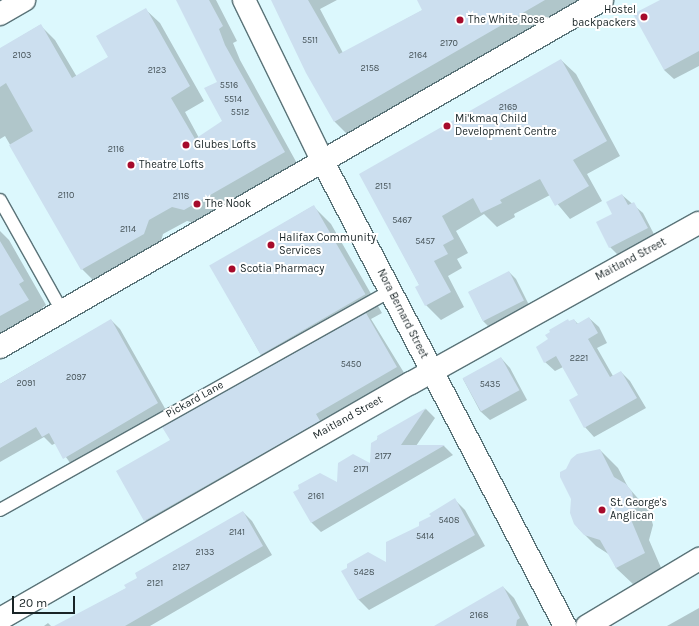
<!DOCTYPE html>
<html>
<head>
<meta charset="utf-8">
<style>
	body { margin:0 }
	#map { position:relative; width:699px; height:626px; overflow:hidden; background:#dcf8fd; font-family:Karla,sans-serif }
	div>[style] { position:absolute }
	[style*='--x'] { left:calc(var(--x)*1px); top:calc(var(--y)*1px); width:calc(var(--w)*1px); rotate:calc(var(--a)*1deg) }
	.shadow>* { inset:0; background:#0003 }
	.building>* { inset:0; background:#ccdfef; transform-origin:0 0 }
	.roads { filter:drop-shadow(1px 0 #5a7378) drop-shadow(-1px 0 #5a7378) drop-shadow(0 1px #5a7378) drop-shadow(0 -1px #5a7378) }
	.lane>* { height:12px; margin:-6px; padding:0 6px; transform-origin:6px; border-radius:6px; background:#fff }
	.street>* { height:22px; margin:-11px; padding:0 11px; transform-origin:11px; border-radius:11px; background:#fff }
	.secondary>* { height:22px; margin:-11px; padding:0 11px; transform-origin:11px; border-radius:11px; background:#fff }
	.dots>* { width:11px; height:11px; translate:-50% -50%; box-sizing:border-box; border:2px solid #fff; border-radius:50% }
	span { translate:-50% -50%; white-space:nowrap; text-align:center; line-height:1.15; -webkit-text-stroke:4px #fff; paint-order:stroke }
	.number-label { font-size:9px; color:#465358 }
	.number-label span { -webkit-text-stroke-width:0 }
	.poi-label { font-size:11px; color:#192426 }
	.right { translate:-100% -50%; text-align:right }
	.left { translate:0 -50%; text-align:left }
	.street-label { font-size:11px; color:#192426 }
	.scale { position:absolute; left:12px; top:596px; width:63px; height:18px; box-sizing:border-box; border:2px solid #192426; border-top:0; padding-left:5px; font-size:12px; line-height:14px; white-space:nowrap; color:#192426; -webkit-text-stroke:3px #fff; paint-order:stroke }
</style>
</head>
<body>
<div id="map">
	<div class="shadow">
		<div style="clip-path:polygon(177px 0,216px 0,237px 41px,233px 43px,240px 60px,299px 167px,199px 224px,187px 221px,163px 234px,159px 248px,97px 284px,82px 269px,5px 136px,0 139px,0 49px,40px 25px,55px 40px,77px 77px,109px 57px,145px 9px,160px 23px,204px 101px,185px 112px,199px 138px,223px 121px,218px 82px)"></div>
		<div style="clip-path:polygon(272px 0,337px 0,320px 9px,343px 53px,423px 10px,418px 0,588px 0,351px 138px,335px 122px)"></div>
		<div style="clip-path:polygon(661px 0,699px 0,699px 66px,674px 79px,664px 70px)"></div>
		<div style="clip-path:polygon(561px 60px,576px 74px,620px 156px,587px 174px,602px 201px,570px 219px,550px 195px,514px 214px,515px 217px,497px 227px,484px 214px,456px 231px,468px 253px,457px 259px,462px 268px,448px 276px,464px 307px,441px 320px,426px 305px,420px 286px,361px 175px)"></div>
		<div style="clip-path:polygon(622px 195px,643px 213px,656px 238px,619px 256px,610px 247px,614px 214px)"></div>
		<div style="clip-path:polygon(313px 206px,331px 224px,382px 313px,371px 319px,406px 376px,154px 529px,145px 520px,171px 441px,273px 367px,261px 355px,211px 266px)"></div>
		<div style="clip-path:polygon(0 231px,9px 240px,46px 305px,42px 308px,51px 324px,0 355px)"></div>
		<div style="clip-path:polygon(509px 272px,516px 279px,530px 307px,490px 328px,483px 321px,469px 292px)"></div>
		<div style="clip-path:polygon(589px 318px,599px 327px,607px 343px,597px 348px,613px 376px,621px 372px,630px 381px,646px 408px,594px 437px,585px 427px,579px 395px,563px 367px,555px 371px,545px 362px,570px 322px,574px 320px,578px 324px)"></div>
		<div style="clip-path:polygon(111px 320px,120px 329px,167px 412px,73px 467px,56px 443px,52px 445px,44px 437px,0 462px,0 384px)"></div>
		<div style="clip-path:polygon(501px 358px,510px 368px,527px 400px,490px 420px,480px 411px,463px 379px)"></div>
		<div style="clip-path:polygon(426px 409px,435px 418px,416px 446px,444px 446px,453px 455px,321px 532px,311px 522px,338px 484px,371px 465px,378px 437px)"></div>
		<div style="clip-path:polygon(600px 450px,618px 468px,628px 487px,649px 511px,653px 525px,649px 540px,662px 570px,634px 585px,616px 568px,610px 555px,596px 546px,578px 528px)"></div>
		<div style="clip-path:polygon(455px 500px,465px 510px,485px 546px,369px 610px,358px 599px,432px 517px)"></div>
		<div style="clip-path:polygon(243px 512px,252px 521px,272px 555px,150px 626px,56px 626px,127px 588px)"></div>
		<div style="clip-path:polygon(503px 587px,514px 598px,529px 626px,436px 626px)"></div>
		<div style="clip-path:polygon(699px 608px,699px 626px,667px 626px)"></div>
		<div style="clip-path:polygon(48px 623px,51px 626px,44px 626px)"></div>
	</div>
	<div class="building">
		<div style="clip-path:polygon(176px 0,209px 0,223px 26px,219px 29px,225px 45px,285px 152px,184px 210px,172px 207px,149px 220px,144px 234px,81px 270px,9px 145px,33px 131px,6px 83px,0 87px,0 48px,41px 24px,72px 78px,108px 57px,96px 36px,146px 8px,190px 86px,171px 98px,195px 139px,222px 121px,204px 88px,217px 82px)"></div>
		<div style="clip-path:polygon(271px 0,308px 0,339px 54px,422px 10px,417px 0,545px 0,334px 122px,306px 73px)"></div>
		<div style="clip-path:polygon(660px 0,699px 0,699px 51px,664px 70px,633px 14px)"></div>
		<div style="clip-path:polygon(561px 59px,607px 141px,573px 160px,589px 186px,555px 206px,540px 179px,500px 200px,502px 203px,481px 213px,473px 198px,442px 216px,454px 239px,443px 245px,448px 254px,434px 261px,451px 292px,425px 306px,415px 287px,419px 285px,359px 174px)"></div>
		<div style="clip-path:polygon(622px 194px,628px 205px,634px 202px,648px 228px,609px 248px,596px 222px,612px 214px,606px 202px)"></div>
		<div style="left:314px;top:205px;width:103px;height:121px;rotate:60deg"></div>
		<div style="clip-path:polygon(0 241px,24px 281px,19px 284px,29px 300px,0 316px)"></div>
		<div style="left:509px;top:271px;width:33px;height:46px;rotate:63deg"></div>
		<div style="clip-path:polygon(366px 313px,397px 367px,316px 414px,320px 421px,144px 521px,116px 471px,170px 440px,162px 427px)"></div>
		<div style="clip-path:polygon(589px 317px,598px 333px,588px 339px,610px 377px,621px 371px,637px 398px,584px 428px,569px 400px,578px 395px,556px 356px,544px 363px,536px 347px,548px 339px,545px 335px,550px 332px,549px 330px,568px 319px,569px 321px,574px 319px,577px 324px)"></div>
		<div style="clip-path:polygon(111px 319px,158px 403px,63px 459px,49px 433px,42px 437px,36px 427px,0 448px,0 384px)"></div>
		<div style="left:501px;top:357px;width:38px;height:44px;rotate:61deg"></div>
		<div style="clip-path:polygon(426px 408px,401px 445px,445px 445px,311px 523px,293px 492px,299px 489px,298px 485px,320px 473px,337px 482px,338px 463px,353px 454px,370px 463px,371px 443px,378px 439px,377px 436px)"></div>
		<div style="clip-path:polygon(600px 449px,614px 477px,626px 484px,632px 492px,635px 507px,632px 522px,645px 553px,616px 568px,600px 540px,584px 535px,574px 524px,570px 513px,571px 499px,560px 477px,560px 472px,566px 469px,571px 459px,577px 454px)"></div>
		<div style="clip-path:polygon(455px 498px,475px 535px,358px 600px,341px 571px,347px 568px,347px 564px,368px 552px,386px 562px,386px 542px,419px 526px,419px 522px,431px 516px,429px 514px)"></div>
		<div style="clip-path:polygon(243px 511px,263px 546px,125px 626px,54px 626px,126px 588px,124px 585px,137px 578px,135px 573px)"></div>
		<div style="clip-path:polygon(503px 586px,520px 618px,517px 620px,516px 626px,434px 626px)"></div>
	</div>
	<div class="roads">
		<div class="lane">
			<div style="--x:0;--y:200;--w:127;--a:60.8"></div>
			<div style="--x:0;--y:510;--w:447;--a:-29.3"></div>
		</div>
		<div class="street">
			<div style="--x:0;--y:14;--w:28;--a:-30"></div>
			<div style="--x:0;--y:619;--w:474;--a:-29.9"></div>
			<div style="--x:411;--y:383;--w:329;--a:-29.1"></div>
		</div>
		<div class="secondary">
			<div style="--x:244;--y:0;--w:178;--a:64"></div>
			<div style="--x:322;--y:160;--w:526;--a:62.46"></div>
			<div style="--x:0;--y:347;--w:695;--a:-29.96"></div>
			<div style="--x:587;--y:626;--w:131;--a:-30.9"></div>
		</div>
	</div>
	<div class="dots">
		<div style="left:644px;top:17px;background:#a60b2b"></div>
		<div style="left:460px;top:20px;background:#a60b2b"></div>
		<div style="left:447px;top:126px;background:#a60b2b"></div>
		<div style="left:186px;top:145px;background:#a60b2b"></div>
		<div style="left:131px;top:165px;background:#a60b2b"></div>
		<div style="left:197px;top:204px;background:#a60b2b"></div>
		<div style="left:271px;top:245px;background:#a60b2b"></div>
		<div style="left:232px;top:269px;background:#a60b2b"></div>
		<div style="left:602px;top:510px;background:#a60b2b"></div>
	</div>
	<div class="number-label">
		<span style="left:310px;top:40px">5511</span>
		<span style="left:449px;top:43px">2170</span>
		<span style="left:22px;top:55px">2103</span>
		<span style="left:418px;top:55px">2164</span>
		<span style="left:370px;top:68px">2158</span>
		<span style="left:157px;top:70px">2123</span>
		<span style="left:229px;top:85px">5516</span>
		<span style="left:233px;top:99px">5514</span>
		<span style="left:508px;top:107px">2169</span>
		<span style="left:240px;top:112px">5512</span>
		<span style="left:116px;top:149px">2116</span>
		<span style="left:383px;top:186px">2151</span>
		<span style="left:66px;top:195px">2110</span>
		<span style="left:181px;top:196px">2118</span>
		<span style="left:402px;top:220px">5467</span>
		<span style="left:128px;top:229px">2114</span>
		<span style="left:425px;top:241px">5457</span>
		<span style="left:579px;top:358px">2221</span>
		<span style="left:351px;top:364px">5450</span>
		<span style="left:76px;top:377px">2097</span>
		<span style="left:26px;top:383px">2091</span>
		<span style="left:490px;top:384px">5435</span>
		<span style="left:383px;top:456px">2177</span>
		<span style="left:361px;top:469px">2171</span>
		<span style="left:316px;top:496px">2161</span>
		<span style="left:449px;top:520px">5408</span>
		<span style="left:237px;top:532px">2141</span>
		<span style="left:425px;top:536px">5414</span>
		<span style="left:205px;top:552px">2133</span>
		<span style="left:181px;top:567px">2127</span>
		<span style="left:364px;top:572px">5428</span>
		<span style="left:155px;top:583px">2121</span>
		<span style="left:479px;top:615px">2168</span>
	</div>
	<div class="poi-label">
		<span class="right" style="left:636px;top:17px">Hostel<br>backpackers</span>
		<span class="left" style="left:468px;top:20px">The White Rose</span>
		<span class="left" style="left:455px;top:126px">Mi'kmaq Child<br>Development Centre</span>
		<span class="left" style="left:194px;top:145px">Glubes Lofts</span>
		<span class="left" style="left:139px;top:165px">Theatre Lofts</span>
		<span class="left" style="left:205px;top:204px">The Nook</span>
		<span class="left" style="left:279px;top:245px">Halifax Community<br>Services</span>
		<span class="left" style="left:240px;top:269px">Scotia Pharmacy</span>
		<span class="left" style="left:610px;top:510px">St. George's<br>Anglican</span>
	</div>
	<div class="street-label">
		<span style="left:631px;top:260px;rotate:-28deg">Maitland Street</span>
		<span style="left:402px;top:314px;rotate:63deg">Nora Bernard Street</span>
		<span style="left:195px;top:400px;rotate:-29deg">Pickard Lane</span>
		<span style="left:348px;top:418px;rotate:-29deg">Maitland Street</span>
	</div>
	<div class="scale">20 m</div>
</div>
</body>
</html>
